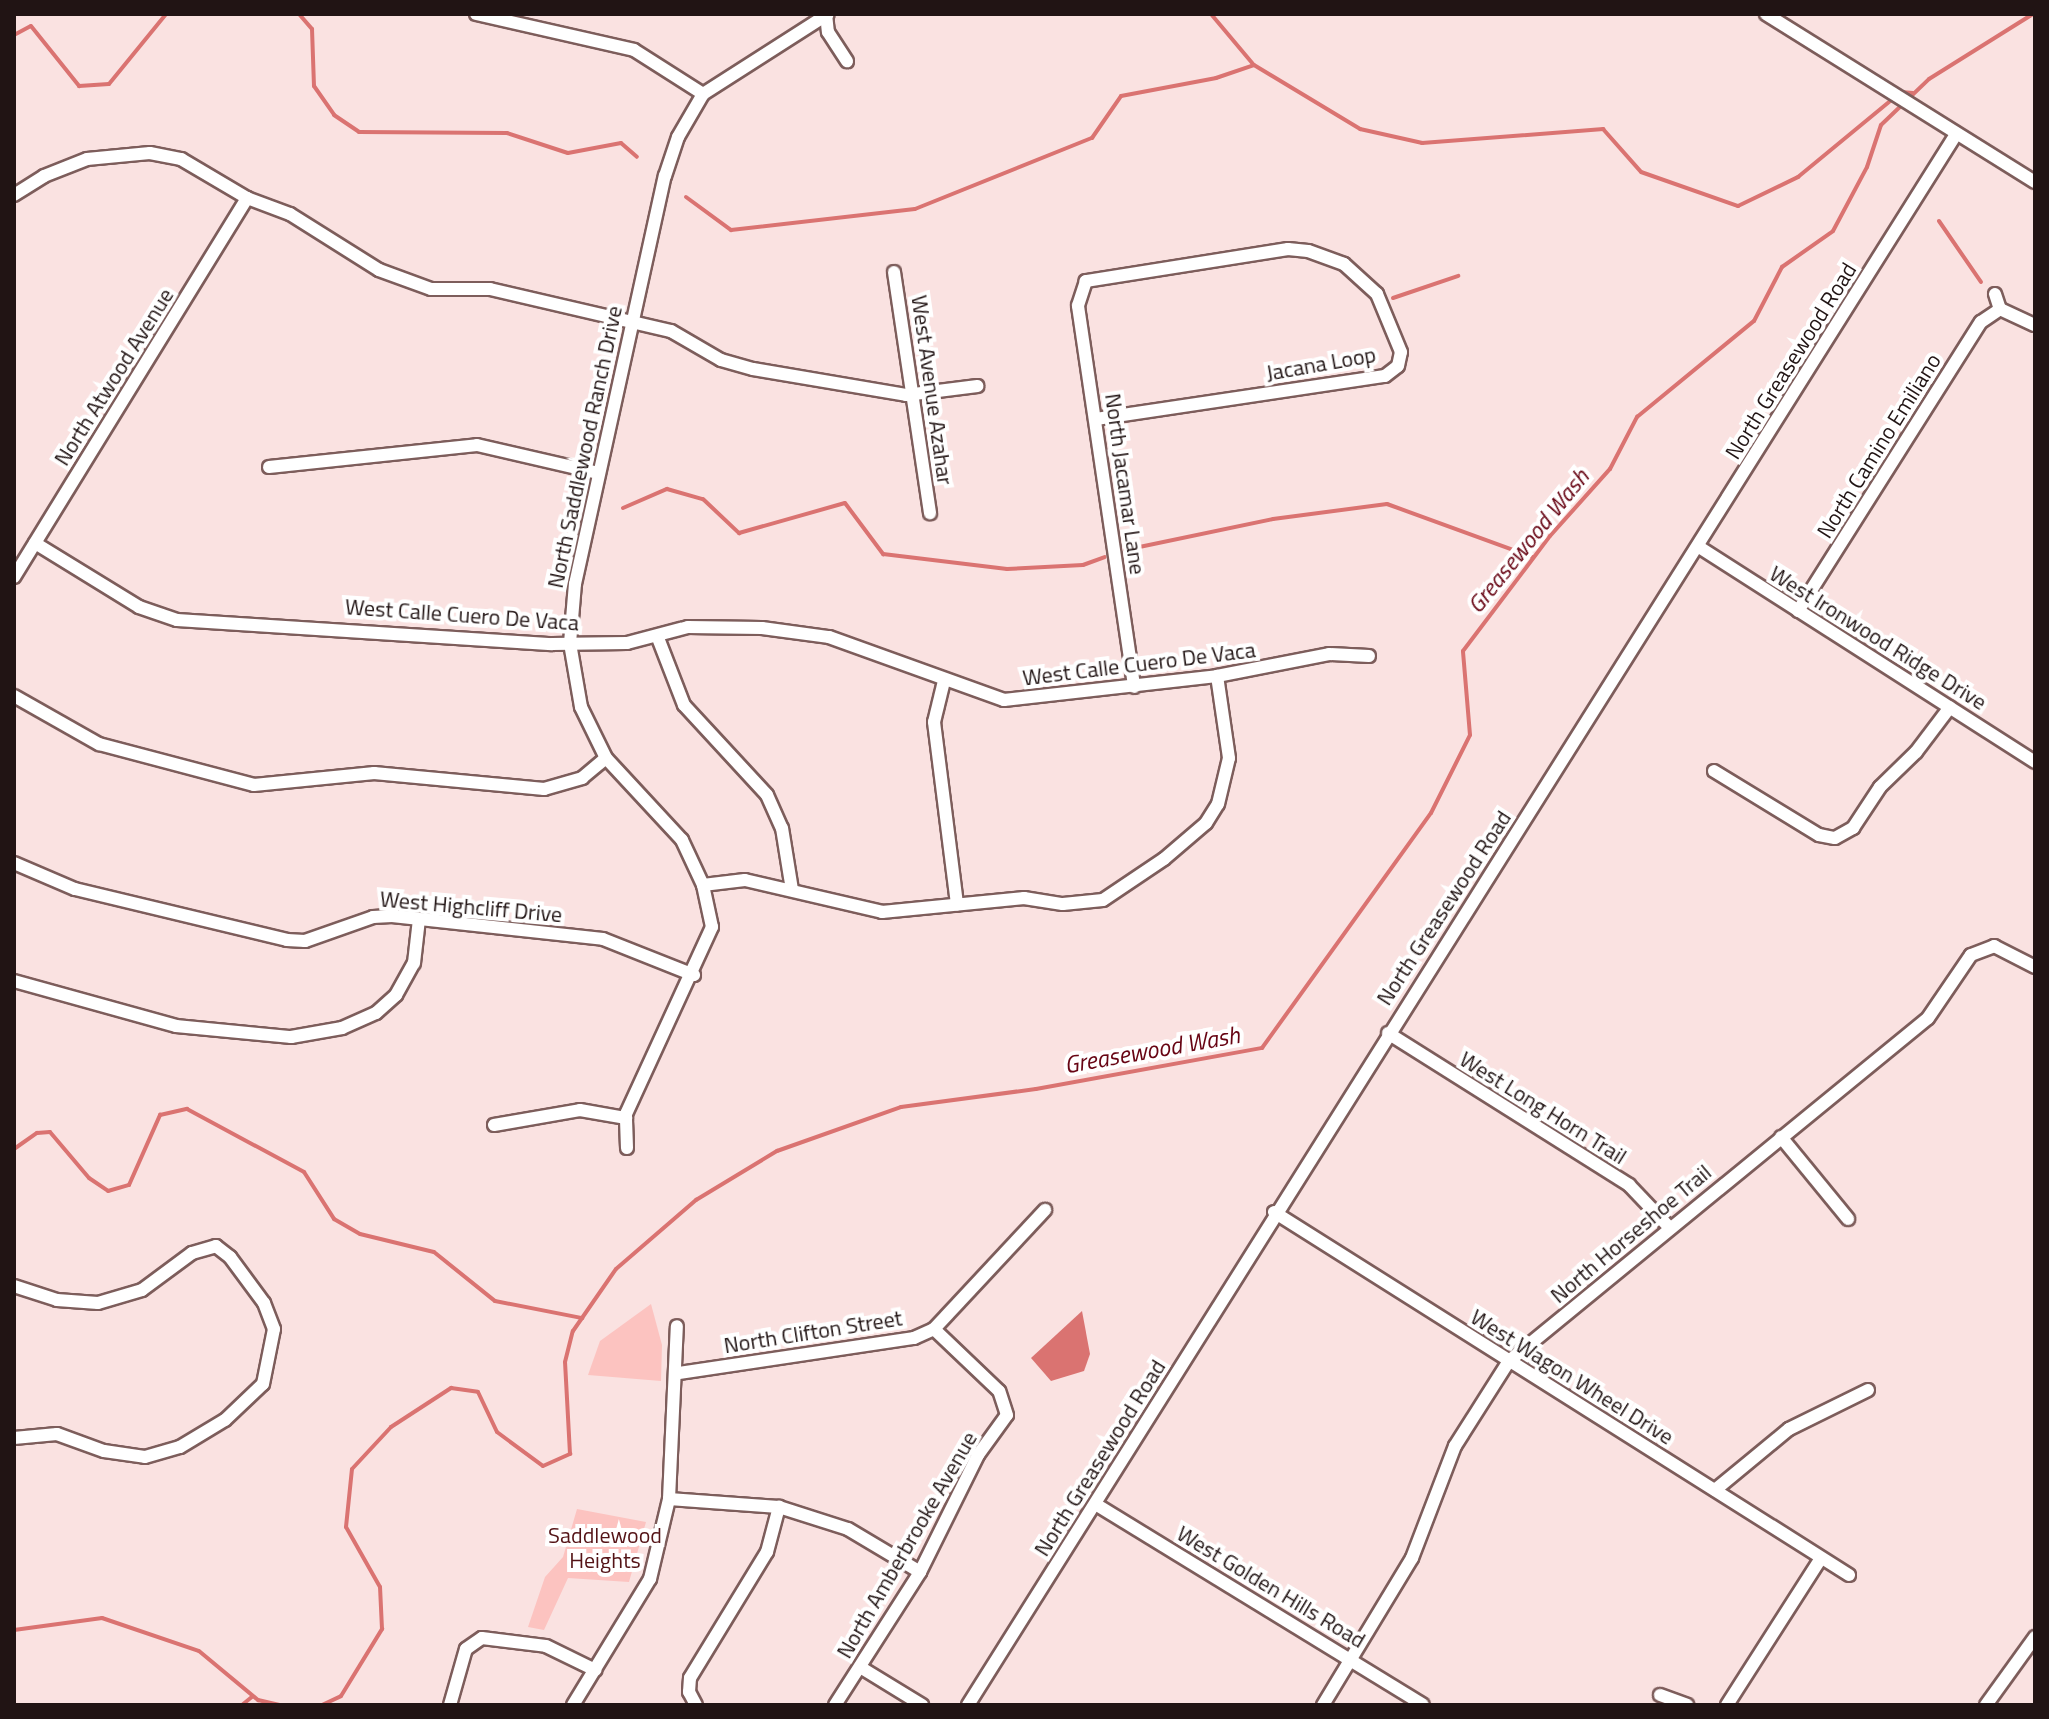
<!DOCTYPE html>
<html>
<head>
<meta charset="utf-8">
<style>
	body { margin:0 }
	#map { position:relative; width:2049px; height:1719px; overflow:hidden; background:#fae2e1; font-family:"Titillium Web",sans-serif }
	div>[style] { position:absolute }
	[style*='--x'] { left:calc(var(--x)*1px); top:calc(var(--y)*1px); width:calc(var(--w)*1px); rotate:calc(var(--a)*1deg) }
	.green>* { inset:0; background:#fcc3c0 }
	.water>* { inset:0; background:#da7371 }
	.stream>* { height:4px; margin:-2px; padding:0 2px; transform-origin:2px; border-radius:2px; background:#da7371 }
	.roads { filter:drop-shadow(2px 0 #7d5d5b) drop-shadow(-2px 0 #7d5d5b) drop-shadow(0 2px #7d5d5b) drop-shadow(0 -2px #7d5d5b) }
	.minor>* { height:12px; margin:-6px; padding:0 6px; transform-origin:6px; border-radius:6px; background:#fff }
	span { translate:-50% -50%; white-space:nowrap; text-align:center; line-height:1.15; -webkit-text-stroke:8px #fff; paint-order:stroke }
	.street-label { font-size:22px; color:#211414 }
	.park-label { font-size:22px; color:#541316 }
	.water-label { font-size:24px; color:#670413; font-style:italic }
	.frame { position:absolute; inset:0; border:16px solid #211414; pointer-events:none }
</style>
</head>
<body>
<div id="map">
	<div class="green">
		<div style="clip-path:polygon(651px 1304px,662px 1345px,661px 1381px,588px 1375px,600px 1341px)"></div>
		<div style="clip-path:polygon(577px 1509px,646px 1522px,629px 1582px,568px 1578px,544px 1630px,528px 1627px,545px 1577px,563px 1557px)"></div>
	</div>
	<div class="water">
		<div style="clip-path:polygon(1082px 1311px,1090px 1354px,1084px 1371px,1051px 1381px,1031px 1358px)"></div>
	</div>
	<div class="stream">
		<div style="--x:299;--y:14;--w:20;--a:49"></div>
		<div style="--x:312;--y:29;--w:57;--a:88"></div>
		<div style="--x:314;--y:86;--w:35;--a:55"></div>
		<div style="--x:334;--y:115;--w:30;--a:34"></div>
		<div style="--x:359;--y:132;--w:148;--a:0.4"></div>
		<div style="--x:507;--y:133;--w:64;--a:18.2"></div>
		<div style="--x:568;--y:153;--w:54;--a:-10.7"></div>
		<div style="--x:621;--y:143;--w:21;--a:41"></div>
		<div style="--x:1211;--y:14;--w:65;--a:50"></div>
		<div style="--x:14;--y:35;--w:19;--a:-28"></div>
		<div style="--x:31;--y:26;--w:77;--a:51.3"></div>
		<div style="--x:79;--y:86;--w:30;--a:-4"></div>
		<div style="--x:109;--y:84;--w:90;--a:-50.8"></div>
		<div style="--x:686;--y:197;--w:56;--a:36.3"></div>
		<div style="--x:731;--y:230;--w:185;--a:-6.5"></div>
		<div style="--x:915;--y:209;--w:191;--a:-21.9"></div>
		<div style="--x:1092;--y:138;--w:51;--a:-55.4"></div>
		<div style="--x:1121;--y:96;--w:97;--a:-10.7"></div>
		<div style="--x:1216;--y:78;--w:40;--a:-18.9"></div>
		<div style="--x:1254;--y:65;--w:124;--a:31.1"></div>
		<div style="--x:1360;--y:129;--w:64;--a:12.7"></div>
		<div style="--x:1422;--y:143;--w:182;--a:-4.4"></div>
		<div style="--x:1603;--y:129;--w:57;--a:48.5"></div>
		<div style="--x:1641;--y:172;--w:103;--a:19.3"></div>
		<div style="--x:1738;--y:206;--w:67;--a:-25.8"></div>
		<div style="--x:1798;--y:177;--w:134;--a:-39.5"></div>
		<div style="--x:1901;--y:92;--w:12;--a:5"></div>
		<div style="--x:1939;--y:221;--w:74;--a:55.5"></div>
		<div style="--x:1393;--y:298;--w:69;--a:-18.7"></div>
		<div style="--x:623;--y:508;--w:48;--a:-23.4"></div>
		<div style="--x:667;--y:489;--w:37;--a:16"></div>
		<div style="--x:703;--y:499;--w:50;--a:43.4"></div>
		<div style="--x:739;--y:533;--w:110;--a:-15.8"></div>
		<div style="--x:845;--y:503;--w:64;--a:53.3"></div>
		<div style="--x:883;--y:554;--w:125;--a:6.9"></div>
		<div style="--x:1007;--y:569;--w:76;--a:-3"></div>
		<div style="--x:1083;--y:565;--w:23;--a:-20"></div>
		<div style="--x:1125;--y:550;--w:151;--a:-11.8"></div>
		<div style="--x:1273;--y:519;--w:115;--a:-7.5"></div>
		<div style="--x:1387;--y:504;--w:155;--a:20"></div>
		<div style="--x:14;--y:1149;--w:28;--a:-35"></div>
		<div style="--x:37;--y:1133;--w:13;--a:-4"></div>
		<div style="--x:50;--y:1132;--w:60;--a:49.7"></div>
		<div style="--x:89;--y:1178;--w:23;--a:34"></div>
		<div style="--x:108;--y:1191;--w:22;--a:-16"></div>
		<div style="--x:129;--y:1185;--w:77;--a:-66.1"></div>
		<div style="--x:160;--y:1115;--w:28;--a:-13"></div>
		<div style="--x:187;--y:1109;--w:133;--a:28.3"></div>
		<div style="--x:304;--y:1172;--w:56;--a:57.4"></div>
		<div style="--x:334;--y:1219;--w:30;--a:30"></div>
		<div style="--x:360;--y:1234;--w:76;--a:13.7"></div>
		<div style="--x:434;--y:1252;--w:78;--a:38.8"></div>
		<div style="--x:495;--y:1301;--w:89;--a:11.1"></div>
		<div style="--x:14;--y:1630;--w:89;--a:-7.8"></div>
		<div style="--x:102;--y:1618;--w:102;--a:18.8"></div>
		<div style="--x:199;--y:1651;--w:77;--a:39.7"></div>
		<div style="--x:258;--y:1700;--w:22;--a:13"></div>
		<div style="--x:242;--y:1705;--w:13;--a:-39"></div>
		<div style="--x:322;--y:1705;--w:21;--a:-25"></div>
		<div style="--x:341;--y:1696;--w:79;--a:-58.5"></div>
		<div style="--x:382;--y:1629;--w:42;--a:-92.7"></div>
		<div style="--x:380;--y:1587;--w:69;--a:-119.5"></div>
		<div style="--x:346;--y:1527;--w:58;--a:-84.1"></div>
		<div style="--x:352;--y:1469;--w:57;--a:-47.1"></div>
		<div style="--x:391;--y:1427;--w:72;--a:-33"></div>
		<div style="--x:451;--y:1388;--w:27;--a:8"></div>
		<div style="--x:478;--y:1392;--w:44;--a:64.6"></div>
		<div style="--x:497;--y:1432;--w:57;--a:36.5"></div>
		<div style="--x:543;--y:1466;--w:30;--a:-24"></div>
		<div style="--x:570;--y:1454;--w:92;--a:-93.1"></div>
		<div style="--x:565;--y:1362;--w:32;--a:-76"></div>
		<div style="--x:573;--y:1331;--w:75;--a:-55.3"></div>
		<div style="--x:616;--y:1269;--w:106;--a:-40.8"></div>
		<div style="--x:696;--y:1200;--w:95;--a:-31.2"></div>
		<div style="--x:777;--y:1151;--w:132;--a:-19.5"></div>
		<div style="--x:901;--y:1107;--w:136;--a:-7.6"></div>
		<div style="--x:1036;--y:1089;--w:230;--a:-10.3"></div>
		<div style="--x:1262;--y:1048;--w:289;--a:-54.3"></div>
		<div style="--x:1431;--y:813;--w:87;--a:-63.4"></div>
		<div style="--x:1470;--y:735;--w:84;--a:-94.8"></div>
		<div style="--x:1463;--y:651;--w:144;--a:-52.9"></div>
		<div style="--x:1550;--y:536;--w:90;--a:-48.2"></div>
		<div style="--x:1610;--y:469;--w:59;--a:-62.6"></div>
		<div style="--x:1637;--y:417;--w:151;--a:-39.4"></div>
		<div style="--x:1754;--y:321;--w:61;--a:-62.6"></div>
		<div style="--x:1782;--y:267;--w:62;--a:-35.2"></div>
		<div style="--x:1833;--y:231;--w:72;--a:-62"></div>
		<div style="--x:1867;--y:167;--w:44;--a:-71.6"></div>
		<div style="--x:1881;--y:125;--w:66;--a:-43.8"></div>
		<div style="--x:1929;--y:79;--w:123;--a:-32"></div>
	</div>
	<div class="roads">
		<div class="minor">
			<div style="--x:476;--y:14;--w:162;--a:12.8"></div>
			<div style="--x:634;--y:50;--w:82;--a:32.5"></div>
			<div style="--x:826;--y:14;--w:18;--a:84"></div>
			<div style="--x:828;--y:32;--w:35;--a:57"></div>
			<div style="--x:1766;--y:14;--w:317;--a:32"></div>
			<div style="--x:14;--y:195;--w:36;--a:-32"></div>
			<div style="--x:44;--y:176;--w:46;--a:-21.6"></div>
			<div style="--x:87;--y:159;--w:63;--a:-5.4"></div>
			<div style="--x:150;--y:153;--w:32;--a:11"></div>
			<div style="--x:181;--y:159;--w:77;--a:30.6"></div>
			<div style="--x:247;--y:198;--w:46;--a:20.4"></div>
			<div style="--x:290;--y:214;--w:105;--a:32.2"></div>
			<div style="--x:379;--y:270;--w:55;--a:20.1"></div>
			<div style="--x:431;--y:289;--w:59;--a:0"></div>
			<div style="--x:490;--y:289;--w:186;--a:13.1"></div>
			<div style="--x:671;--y:331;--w:58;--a:30.1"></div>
			<div style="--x:721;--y:360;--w:33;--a:16"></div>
			<div style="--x:753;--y:369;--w:155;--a:9.6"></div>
			<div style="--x:906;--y:395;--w:72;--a:-7.2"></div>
			<div style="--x:894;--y:272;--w:244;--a:81.5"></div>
			<div style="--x:1995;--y:294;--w:16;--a:72"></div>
			<div style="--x:2000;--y:309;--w:38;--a:25"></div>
			<div style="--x:1096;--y:419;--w:292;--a:-8.5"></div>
			<div style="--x:1385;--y:376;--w:16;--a:-38"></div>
			<div style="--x:1398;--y:366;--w:14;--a:-78"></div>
			<div style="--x:1401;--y:352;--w:63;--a:-112.5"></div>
			<div style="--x:1377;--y:294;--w:45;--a:-137.7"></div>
			<div style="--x:1344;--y:264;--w:38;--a:-160"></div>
			<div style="--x:1308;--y:251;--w:20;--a:-174"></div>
			<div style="--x:1288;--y:249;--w:205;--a:171"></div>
			<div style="--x:1086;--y:281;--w:26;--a:108"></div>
			<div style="--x:1078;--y:306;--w:385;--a:81.6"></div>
			<div style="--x:269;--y:467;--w:209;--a:-6"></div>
			<div style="--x:477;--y:445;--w:124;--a:13"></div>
			<div style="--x:35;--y:543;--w:122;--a:31.6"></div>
			<div style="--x:139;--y:607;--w:40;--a:18.9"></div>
			<div style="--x:177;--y:620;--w:376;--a:3.7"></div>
			<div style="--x:552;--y:644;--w:75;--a:-0.8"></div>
			<div style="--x:627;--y:643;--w:63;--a:-14.7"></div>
			<div style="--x:688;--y:627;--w:74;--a:0.8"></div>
			<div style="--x:762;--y:628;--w:68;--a:7.7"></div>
			<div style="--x:829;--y:637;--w:186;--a:19.8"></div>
			<div style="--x:1004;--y:700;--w:214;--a:-6.4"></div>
			<div style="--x:1217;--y:676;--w:114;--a:-11.1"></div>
			<div style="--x:1329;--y:654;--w:40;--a:2.9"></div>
			<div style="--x:1699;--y:547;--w:399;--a:32.6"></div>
			<div style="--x:14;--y:577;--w:445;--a:-58.4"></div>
			<div style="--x:1798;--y:611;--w:342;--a:-57.7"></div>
			<div style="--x:1981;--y:322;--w:23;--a:-34"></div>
			<div style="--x:658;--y:638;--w:72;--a:68.8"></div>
			<div style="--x:684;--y:705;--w:122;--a:47.3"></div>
			<div style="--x:767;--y:795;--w:36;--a:66"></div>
			<div style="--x:782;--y:828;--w:63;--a:80.8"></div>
			<div style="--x:944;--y:681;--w:42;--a:103.7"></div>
			<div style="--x:934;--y:722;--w:184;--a:82.8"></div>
			<div style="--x:14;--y:696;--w:98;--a:29.5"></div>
			<div style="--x:99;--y:744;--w:160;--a:14.8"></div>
			<div style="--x:254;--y:785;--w:121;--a:-5.7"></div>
			<div style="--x:374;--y:773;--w:171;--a:5.4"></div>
			<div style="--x:544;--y:789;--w:40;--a:-16"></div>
			<div style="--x:582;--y:778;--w:31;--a:-40"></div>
			<div style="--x:1714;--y:771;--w:123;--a:31.4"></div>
			<div style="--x:1819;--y:835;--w:16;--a:11"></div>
			<div style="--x:1835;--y:838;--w:21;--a:-29"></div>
			<div style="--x:1853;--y:828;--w:49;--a:-56.6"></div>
			<div style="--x:1880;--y:787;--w:50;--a:-44.2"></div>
			<div style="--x:1916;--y:752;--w:56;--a:-52.9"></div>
			<div style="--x:14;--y:863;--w:66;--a:23.1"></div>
			<div style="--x:75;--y:889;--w:218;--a:13.5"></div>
			<div style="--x:287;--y:940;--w:18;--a:3"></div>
			<div style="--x:305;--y:941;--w:72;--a:-19.4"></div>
			<div style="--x:373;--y:917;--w:19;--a:-3"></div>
			<div style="--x:392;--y:916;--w:212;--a:6.2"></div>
			<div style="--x:603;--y:939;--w:98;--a:21.6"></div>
			<div style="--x:703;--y:885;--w:42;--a:-6.8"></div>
			<div style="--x:745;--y:880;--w:141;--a:13.1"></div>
			<div style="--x:882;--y:912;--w:143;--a:-5.6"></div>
			<div style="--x:1024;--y:898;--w:39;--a:9"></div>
			<div style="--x:1063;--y:904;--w:40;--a:-5.7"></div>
			<div style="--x:1103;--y:900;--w:73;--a:-33.9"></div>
			<div style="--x:1164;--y:859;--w:55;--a:-40.6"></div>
			<div style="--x:1206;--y:823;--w:22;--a:-58"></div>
			<div style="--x:1218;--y:804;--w:47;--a:-76.6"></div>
			<div style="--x:1229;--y:758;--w:83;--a:-98.3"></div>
			<div style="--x:14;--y:981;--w:168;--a:15.5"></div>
			<div style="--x:176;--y:1026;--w:116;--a:5.5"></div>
			<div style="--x:291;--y:1037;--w:52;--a:-10"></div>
			<div style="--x:342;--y:1028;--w:37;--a:-24"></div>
			<div style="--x:376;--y:1013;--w:27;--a:-42"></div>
			<div style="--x:396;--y:995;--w:37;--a:-61"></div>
			<div style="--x:414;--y:963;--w:44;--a:-83.5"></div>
			<div style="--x:1388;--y:1033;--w:285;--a:32.2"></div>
			<div style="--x:1629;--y:1185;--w:58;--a:46.4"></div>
			<div style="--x:494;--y:1125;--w:87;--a:-9.9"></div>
			<div style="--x:580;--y:1110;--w:47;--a:9.9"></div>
			<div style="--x:1781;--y:1137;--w:106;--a:50.7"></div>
			<div style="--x:627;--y:1148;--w:34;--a:-92"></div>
			<div style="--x:626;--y:1114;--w:206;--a:-65.3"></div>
			<div style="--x:712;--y:927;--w:43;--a:-102.1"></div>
			<div style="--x:703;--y:885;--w:50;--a:-115"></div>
			<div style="--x:682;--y:840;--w:112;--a:-132.8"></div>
			<div style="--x:606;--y:758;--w:57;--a:-116.1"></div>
			<div style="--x:581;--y:707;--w:65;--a:-99.8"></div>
			<div style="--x:570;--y:643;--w:59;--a:-85.2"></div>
			<div style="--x:575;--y:584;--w:418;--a:-77.6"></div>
			<div style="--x:665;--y:176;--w:41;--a:-71.6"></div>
			<div style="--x:678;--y:137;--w:50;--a:-59.8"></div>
			<div style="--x:703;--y:94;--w:148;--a:-32.6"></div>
			<div style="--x:1274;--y:1212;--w:680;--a:32.26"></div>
			<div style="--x:14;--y:1286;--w:45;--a:18"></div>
			<div style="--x:57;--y:1300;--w:41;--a:4.2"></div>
			<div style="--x:98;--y:1303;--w:46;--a:-16.5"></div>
			<div style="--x:142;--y:1290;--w:62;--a:-36.5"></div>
			<div style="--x:192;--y:1253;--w:25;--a:-16"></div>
			<div style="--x:679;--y:1373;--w:238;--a:-8.5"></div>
			<div style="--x:914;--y:1338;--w:22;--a:-24"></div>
			<div style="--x:934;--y:1329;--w:163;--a:-47"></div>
			<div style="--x:14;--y:1438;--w:43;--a:-5.3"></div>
			<div style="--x:57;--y:1434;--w:50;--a:19.9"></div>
			<div style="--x:104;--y:1451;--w:41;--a:8.3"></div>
			<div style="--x:145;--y:1457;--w:36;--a:-16"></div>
			<div style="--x:180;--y:1447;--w:52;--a:-31"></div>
			<div style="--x:225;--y:1420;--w:52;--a:-43.5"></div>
			<div style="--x:263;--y:1384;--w:56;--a:-78.7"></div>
			<div style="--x:274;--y:1329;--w:28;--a:-111"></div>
			<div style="--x:264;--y:1303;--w:57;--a:-126.5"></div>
			<div style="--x:230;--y:1257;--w:18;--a:-142"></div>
			<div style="--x:1715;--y:1490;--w:96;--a:-39.5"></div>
			<div style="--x:1789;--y:1429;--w:88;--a:-26.3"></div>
			<div style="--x:669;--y:1499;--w:110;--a:4.2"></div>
			<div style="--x:779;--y:1507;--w:72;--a:17.7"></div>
			<div style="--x:848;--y:1529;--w:84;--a:30.8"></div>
			<div style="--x:1097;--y:1505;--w:382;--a:31.5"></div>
			<div style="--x:860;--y:1667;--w:73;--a:31.5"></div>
			<div style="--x:1660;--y:1695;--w:29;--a:20"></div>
			<div style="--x:450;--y:1705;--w:58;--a:-74.1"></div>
			<div style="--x:466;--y:1649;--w:19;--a:-35"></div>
			<div style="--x:482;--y:1638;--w:64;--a:7.1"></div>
			<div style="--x:546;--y:1646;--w:55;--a:26.1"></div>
			<div style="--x:573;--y:1705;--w:148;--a:-58.6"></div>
			<div style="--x:650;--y:1579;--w:82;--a:-76.6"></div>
			<div style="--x:669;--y:1499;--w:173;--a:-87.4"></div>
			<div style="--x:696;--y:1705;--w:15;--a:-118"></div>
			<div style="--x:689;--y:1692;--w:14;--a:-86"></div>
			<div style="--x:690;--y:1678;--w:148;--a:-58.6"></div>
			<div style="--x:767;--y:1552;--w:47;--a:-75.1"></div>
			<div style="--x:835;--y:1705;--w:158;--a:-57.4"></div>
			<div style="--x:920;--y:1572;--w:131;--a:-63.6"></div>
			<div style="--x:978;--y:1455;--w:49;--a:-54.1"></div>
			<div style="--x:1007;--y:1415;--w:25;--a:-108"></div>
			<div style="--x:999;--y:1391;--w:90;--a:-136.4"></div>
			<div style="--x:968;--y:1705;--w:1856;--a:-57.83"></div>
			<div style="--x:1323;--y:1705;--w:172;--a:-58.8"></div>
			<div style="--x:1412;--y:1558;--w:120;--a:-69"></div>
			<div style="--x:1455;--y:1446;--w:101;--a:-57.6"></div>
			<div style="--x:1509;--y:1361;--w:541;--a:-39.3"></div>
			<div style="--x:1928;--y:1018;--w:76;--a:-55.7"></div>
			<div style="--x:1971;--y:955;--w:25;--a:-21"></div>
			<div style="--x:1994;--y:946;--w:46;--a:27.1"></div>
			<div style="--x:1727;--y:1705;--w:174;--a:-57.4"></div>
			<div style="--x:1986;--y:1705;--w:84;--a:-54.2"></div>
		</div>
	</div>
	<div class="street-label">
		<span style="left:1791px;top:361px;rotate:-58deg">North Greasewood Road</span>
		<span style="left:1321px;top:364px;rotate:-10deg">Jacana Loop</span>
		<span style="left:114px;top:377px;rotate:-58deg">North Atwood Avenue</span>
		<span style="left:932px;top:390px;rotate:82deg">West Avenue Azahar</span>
		<span style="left:1879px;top:446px;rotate:-58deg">North Camino Emiliano</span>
		<span style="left:585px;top:447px;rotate:-78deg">North Saddlewood Ranch Drive</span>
		<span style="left:1125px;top:484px;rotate:82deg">North Jacamar Lane</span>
		<span style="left:462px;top:615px;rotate:4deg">West Calle Cuero De Vaca</span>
		<span style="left:1878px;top:638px;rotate:32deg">West Ironwood Ridge Drive</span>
		<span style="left:1139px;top:664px;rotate:-7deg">West Calle Cuero De Vaca</span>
		<span style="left:471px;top:907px;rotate:5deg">West Highcliff Drive</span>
		<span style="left:1444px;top:908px;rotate:-57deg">North Greasewood Road</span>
		<span style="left:1543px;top:1108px;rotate:32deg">West Long Horn Trail</span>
		<span style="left:1631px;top:1234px;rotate:-40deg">North Horseshoe Trail</span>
		<span style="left:813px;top:1332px;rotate:-9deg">North Clifton Street</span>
		<span style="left:1572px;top:1377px;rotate:32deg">West Wagon Wheel Drive</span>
		<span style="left:1100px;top:1458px;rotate:-58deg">North Greasewood Road</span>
		<span style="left:907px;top:1545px;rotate:-60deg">North Amberbrooke Avenue</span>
		<span style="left:1271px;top:1587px;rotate:31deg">West Golden Hills Road</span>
	</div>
	<div class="park-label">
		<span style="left:605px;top:1548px">Saddlewood<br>Heights</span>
	</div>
	<div class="water-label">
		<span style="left:1528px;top:541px;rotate:-51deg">Greasewood Wash</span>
		<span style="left:1152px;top:1050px;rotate:-10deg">Greasewood Wash</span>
	</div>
	<div class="frame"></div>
</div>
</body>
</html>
